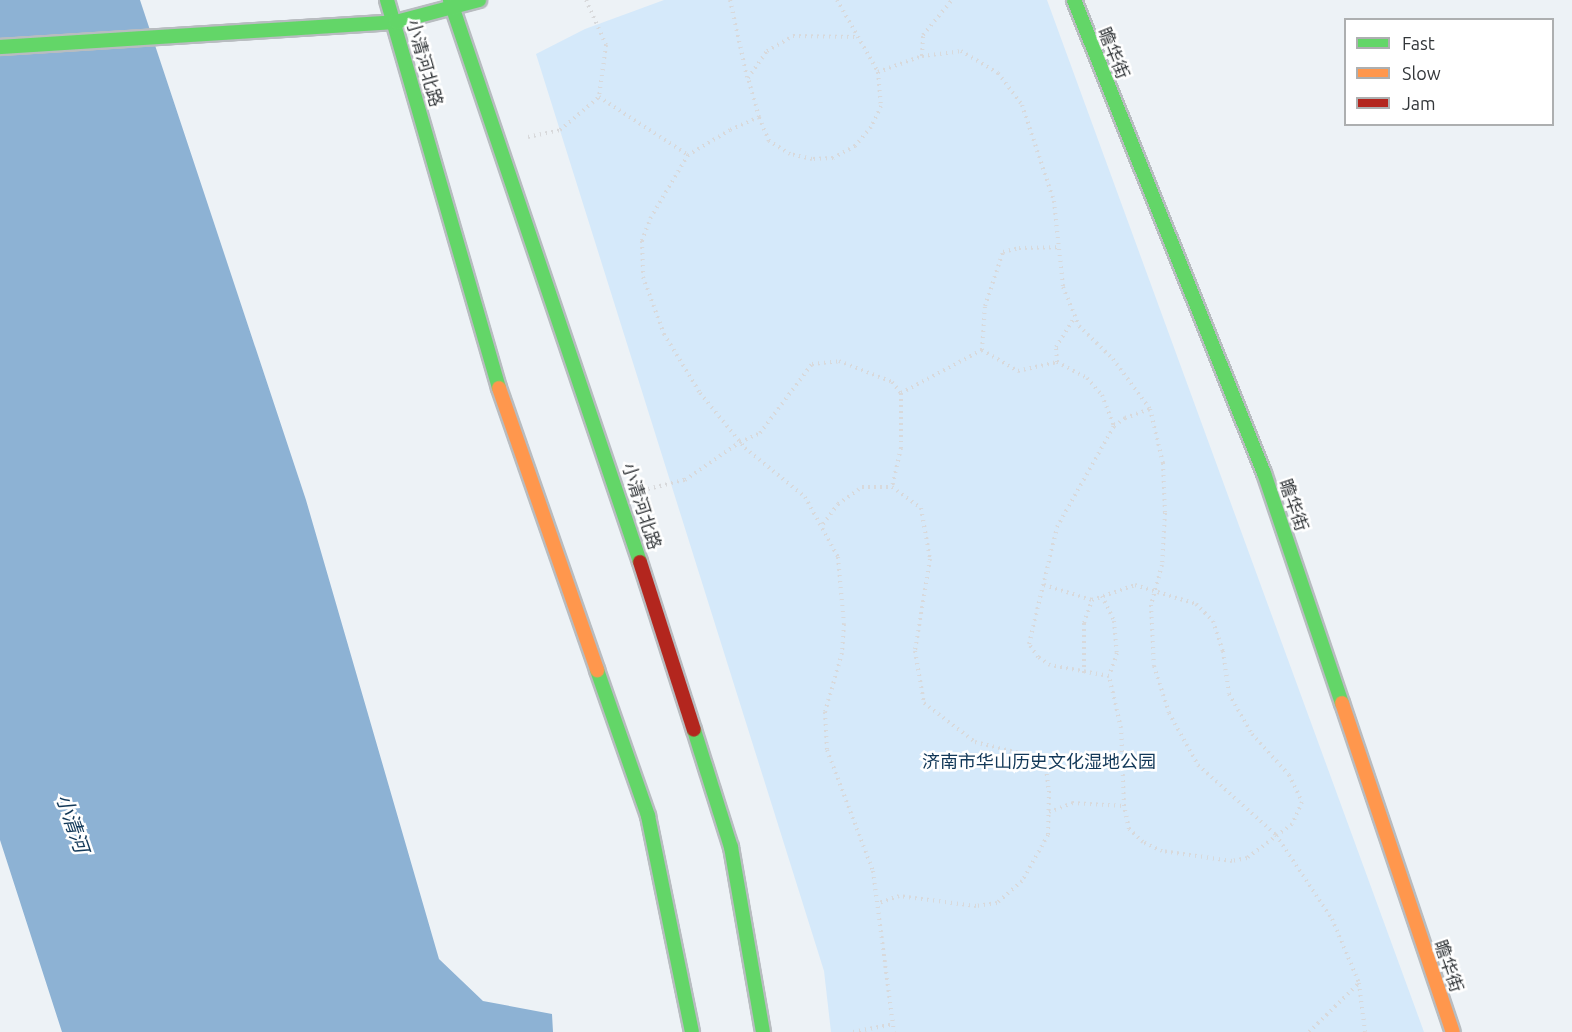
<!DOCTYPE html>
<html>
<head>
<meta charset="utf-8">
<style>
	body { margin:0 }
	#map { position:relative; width:1572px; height:1032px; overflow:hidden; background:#edf2f6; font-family:Ubuntu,"Noto Sans SC",sans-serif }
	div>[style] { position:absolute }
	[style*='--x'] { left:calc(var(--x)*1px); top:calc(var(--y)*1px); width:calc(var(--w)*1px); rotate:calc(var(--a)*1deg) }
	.green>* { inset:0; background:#d5e9fa }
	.water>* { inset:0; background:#8db2d4 }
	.path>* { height:4px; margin-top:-2px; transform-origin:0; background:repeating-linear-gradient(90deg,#d8d9db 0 1.5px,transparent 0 6px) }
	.roads { filter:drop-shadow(2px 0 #b8bcc0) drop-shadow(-2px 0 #b8bcc0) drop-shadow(0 2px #b8bcc0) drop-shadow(0 -2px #b8bcc0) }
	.fast>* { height:14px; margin:-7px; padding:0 7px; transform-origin:7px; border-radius:7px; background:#63d668 }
	.slow>* { height:14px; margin:-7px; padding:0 7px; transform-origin:7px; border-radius:7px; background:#ff974d }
	.jam>* { height:14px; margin:-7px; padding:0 7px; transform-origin:7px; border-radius:7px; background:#b3261e }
	span { translate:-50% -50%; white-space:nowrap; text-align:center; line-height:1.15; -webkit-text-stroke:5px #fff; paint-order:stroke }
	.street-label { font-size:18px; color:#33373a }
	.park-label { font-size:18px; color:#123858 }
	.water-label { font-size:20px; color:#123858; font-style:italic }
	.legend { position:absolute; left:1344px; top:18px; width:210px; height:108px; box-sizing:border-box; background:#fff; border:2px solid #adafb0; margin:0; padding:8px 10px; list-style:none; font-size:18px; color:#33373a }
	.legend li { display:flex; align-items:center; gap:12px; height:30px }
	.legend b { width:30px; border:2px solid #adafb0 }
</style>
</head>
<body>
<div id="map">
	<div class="green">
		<div style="clip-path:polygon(664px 0,1047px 0,1424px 1032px,831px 1032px,824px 971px,536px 54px,585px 29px)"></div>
	</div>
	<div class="water">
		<div style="clip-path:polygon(0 0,140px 0,306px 500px,439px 959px,483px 1001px,552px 1014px,553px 1032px,62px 1032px,0 840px)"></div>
	</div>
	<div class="path">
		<div style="--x:586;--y:0;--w:49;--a:66"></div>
		<div style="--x:606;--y:45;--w:52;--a:97.7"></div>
		<div style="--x:730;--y:0;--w:79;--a:77.6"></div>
		<div style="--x:837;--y:0;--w:83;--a:60.3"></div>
		<div style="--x:878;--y:72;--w:34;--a:85"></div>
		<div style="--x:881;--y:106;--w:23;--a:115"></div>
		<div style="--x:871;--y:127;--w:25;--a:130"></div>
		<div style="--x:855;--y:146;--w:25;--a:151"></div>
		<div style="--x:833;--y:158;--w:21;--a:177"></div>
		<div style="--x:812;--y:159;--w:23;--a:-167"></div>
		<div style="--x:790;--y:154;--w:25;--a:-148"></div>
		<div style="--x:769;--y:141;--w:26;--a:-113"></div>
		<div style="--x:759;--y:117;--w:32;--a:156"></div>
		<div style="--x:730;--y:130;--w:49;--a:149.2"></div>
		<div style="--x:688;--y:155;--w:72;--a:120.8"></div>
		<div style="--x:651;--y:217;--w:26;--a:111"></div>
		<div style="--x:642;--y:241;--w:36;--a:88"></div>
		<div style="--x:643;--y:277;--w:61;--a:69.8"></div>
		<div style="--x:664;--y:334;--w:69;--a:58.6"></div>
		<div style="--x:700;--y:393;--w:71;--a:50.7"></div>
		<div style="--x:745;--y:448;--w:77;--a:39.2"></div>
		<div style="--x:805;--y:497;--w:68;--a:61.2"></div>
		<div style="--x:838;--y:557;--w:67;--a:84.9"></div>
		<div style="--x:844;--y:624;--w:29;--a:94"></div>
		<div style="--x:842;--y:653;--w:61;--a:106.1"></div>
		<div style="--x:825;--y:712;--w:38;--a:87"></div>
		<div style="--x:827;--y:750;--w:129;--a:69.2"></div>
		<div style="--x:873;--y:871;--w:162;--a:82.6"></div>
		<div style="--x:922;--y:56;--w:21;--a:-87"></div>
		<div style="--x:923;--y:35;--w:45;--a:-50.4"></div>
		<div style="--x:878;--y:72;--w:47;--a:-20"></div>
		<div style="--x:922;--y:56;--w:39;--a:-7"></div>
		<div style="--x:961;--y:51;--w:43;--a:30.7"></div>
		<div style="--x:998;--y:73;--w:40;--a:53"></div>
		<div style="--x:1022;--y:105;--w:101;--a:71.6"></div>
		<div style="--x:1054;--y:201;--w:86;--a:84"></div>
		<div style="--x:1063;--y:287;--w:42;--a:67.7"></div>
		<div style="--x:1079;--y:326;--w:47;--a:44.1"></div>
		<div style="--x:1113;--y:359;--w:62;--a:53.5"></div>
		<div style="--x:1150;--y:409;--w:56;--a:76.5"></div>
		<div style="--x:1163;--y:463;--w:50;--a:87.7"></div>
		<div style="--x:1165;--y:513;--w:52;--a:93.3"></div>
		<div style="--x:1162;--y:565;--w:41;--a:105.4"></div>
		<div style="--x:1151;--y:605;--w:61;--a:87.2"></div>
		<div style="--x:1154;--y:666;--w:49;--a:72.3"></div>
		<div style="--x:1169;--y:713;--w:60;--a:60.9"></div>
		<div style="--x:1198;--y:765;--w:105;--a:41.9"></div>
		<div style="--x:1276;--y:835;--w:101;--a:56.3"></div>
		<div style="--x:1332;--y:919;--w:69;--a:67.1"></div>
		<div style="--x:1359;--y:983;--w:49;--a:83"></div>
		<div style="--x:759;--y:117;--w:41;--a:-105.8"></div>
		<div style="--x:748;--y:78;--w:33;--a:-55"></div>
		<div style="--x:767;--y:51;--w:30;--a:-30"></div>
		<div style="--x:793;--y:36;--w:63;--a:0.9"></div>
		<div style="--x:528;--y:137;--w:33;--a:-12"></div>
		<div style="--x:560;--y:130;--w:51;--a:-40.2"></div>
		<div style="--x:599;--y:97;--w:106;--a:33.1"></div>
		<div style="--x:982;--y:350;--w:44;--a:-86.1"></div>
		<div style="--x:985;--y:306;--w:57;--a:-71.6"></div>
		<div style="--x:1003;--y:252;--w:16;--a:-14"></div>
		<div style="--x:1019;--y:248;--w:39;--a:-1"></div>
		<div style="--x:1057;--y:362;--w:15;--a:-94"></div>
		<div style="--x:1056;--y:347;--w:36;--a:-58"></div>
		<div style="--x:901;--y:393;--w:92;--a:-28"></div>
		<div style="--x:982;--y:350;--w:42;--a:30.3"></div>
		<div style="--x:1018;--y:371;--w:40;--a:-13"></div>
		<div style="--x:1057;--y:362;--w:34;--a:28"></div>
		<div style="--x:1087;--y:378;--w:23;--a:49"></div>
		<div style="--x:1102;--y:395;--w:33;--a:69"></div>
		<div style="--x:648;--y:489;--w:38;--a:-14"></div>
		<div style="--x:685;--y:480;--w:67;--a:-34.6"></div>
		<div style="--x:740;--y:442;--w:22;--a:-24"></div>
		<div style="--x:760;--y:433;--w:86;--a:-53"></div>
		<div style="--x:812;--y:364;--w:27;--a:-6"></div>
		<div style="--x:839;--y:361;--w:57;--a:21.6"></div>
		<div style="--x:892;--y:382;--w:14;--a:51"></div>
		<div style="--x:901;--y:393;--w:55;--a:90"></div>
		<div style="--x:901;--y:448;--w:40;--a:103"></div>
		<div style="--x:823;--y:524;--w:25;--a:-53"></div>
		<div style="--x:838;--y:504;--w:29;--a:-35"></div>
		<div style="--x:862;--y:487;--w:30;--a:0"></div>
		<div style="--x:892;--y:487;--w:36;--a:36"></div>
		<div style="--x:921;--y:508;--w:52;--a:80"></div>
		<div style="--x:930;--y:559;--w:93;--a:99.3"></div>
		<div style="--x:915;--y:651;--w:53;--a:80.2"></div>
		<div style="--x:924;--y:703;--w:64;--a:37.4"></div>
		<div style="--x:975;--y:742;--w:66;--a:14"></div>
		<div style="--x:1039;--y:758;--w:12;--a:55"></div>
		<div style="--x:1046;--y:768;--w:23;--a:83"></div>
		<div style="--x:1049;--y:791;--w:44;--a:91.3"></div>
		<div style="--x:1048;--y:835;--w:53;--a:119.5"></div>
		<div style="--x:1022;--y:881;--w:33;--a:139"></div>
		<div style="--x:997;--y:903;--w:21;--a:172"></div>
		<div style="--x:976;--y:906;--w:78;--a:-172.6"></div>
		<div style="--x:899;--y:896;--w:21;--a:161"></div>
		<div style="--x:1044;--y:585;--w:50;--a:17.4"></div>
		<div style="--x:1092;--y:600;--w:46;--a:-19.2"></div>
		<div style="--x:1135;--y:585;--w:64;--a:17.3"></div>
		<div style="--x:1196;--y:604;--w:24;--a:45"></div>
		<div style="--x:1213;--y:621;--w:32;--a:72"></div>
		<div style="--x:1223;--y:651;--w:43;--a:82.1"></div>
		<div style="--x:1229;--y:694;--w:46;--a:60.1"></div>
		<div style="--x:1252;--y:734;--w:55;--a:47.9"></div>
		<div style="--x:1289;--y:775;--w:30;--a:64"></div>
		<div style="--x:1302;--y:802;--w:24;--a:114"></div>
		<div style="--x:1292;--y:824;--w:56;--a:142.9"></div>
		<div style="--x:1247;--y:858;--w:15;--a:169"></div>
		<div style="--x:1232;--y:861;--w:71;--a:-171.9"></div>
		<div style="--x:1162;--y:851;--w:21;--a:-155"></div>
		<div style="--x:1143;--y:842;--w:19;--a:-137"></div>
		<div style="--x:1129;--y:829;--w:24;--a:-102"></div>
		<div style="--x:1124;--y:806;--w:78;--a:-92.2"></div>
		<div style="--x:1121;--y:728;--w:53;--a:-103"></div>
		<div style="--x:1109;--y:676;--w:60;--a:-169.4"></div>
		<div style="--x:1050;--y:665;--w:14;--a:-146"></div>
		<div style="--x:1038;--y:657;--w:16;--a:-125"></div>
		<div style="--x:1029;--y:644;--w:120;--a:-76.5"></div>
		<div style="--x:1057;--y:527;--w:116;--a:-60.6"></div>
		<div style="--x:1114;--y:426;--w:14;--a:-36"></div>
		<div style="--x:1125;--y:418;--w:27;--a:-20"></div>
		<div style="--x:1102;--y:596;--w:28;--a:64"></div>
		<div style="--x:1114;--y:621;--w:32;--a:85"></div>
		<div style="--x:1117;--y:653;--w:24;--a:109"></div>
		<div style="--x:1084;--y:673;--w:50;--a:-90"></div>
		<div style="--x:1084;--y:623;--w:24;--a:-71"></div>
		<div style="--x:1049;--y:812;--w:25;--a:-21"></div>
		<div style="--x:1072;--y:803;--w:52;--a:3.3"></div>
		<div style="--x:853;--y:1032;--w:38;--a:-11"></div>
		<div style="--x:1309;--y:1032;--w:70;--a:-44.4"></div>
	</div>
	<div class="roads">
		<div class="fast">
			<div style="--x:387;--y:0;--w:404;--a:73.9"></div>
			<div style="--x:450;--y:0;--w:593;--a:71.32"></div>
			<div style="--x:1074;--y:0;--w:510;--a:68.12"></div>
			<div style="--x:1264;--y:473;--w:243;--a:71.3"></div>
			<div style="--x:0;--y:47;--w:397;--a:-3.6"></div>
			<div style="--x:396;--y:22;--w:86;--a:-14.8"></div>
			<div style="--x:597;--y:670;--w:155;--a:70.7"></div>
			<div style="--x:648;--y:816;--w:220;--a:78.5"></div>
			<div style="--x:694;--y:730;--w:123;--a:72.5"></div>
			<div style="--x:731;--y:847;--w:188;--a:80.2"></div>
		</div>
		<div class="slow">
			<div style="--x:499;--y:388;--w:299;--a:70.8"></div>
			<div style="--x:1342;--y:703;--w:347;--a:71.4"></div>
		</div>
		<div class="jam">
			<div style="--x:640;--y:562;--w:176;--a:72.2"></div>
		</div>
	</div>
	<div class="street-label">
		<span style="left:1114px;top:53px;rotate:68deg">瞻华街</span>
		<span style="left:425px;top:63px;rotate:74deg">小清河北路</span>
		<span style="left:1294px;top:505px;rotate:71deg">瞻华街</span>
		<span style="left:642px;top:506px;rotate:72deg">小清河北路</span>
		<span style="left:1449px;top:966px;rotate:71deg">瞻华街</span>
	</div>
	<div class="park-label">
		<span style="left:1039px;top:761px">济南市华山历史文化湿地公园</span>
	</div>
	<div class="water-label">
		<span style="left:73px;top:823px;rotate:71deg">小清河</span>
	</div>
	<ul class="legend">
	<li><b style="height:8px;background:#63d668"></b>Fast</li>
	<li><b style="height:8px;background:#ff974d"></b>Slow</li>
	<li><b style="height:8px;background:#b3261e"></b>Jam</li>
	</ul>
</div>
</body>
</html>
